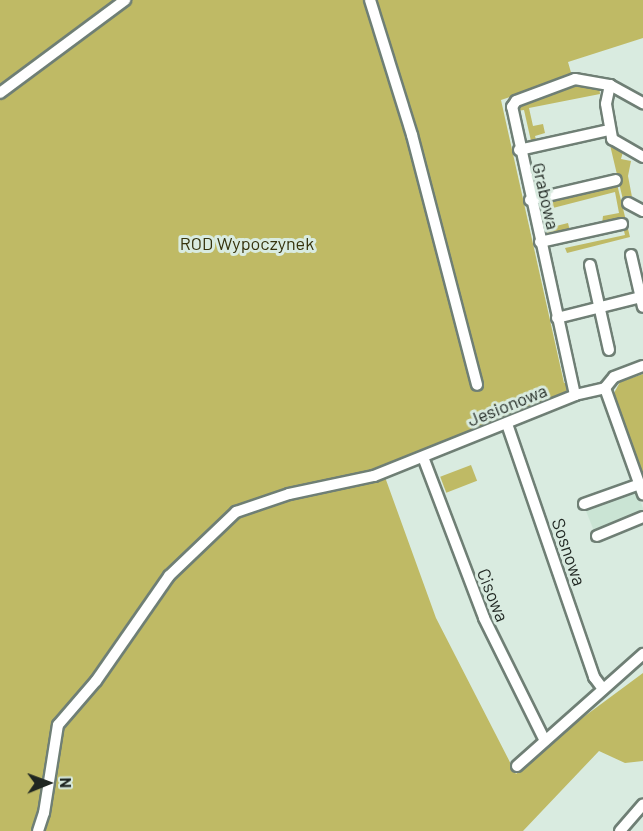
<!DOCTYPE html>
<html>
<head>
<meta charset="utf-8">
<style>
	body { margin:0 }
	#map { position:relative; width:643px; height:831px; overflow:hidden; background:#d9ebe0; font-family:Barlow,sans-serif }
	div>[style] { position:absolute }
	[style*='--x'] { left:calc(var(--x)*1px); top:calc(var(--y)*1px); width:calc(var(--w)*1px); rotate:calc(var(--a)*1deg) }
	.built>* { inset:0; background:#cae4d4 }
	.green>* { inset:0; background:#bfba65; transform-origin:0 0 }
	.roads { filter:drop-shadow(2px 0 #6f7f75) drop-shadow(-2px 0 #6f7f75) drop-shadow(0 2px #6f7f75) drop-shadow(0 -2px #6f7f75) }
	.minor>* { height:10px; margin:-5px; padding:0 5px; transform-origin:5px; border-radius:5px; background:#fff }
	span { translate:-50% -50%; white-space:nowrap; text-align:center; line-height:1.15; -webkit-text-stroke:6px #d9ebe0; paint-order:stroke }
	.street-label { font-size:18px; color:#1f2621 }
	.park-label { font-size:18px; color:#36330d }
	.north { position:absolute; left:18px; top:753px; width:60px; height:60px; -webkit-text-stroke:4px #d9ebe0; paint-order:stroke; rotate:89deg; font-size:16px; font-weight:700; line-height:24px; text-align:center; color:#1f2621 }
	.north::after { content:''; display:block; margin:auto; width:21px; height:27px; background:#1f2621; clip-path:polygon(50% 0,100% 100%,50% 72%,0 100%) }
</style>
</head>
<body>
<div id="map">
	<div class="built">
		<div style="clip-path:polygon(633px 481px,643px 508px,643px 524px,598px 541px,582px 501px)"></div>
	</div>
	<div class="green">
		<div style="clip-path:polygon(0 0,643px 0,643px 38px,568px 62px,572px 76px,501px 100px,564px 383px,567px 383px,566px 394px,453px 441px,381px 466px,436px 618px,516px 774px,566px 730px,643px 673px,643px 761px,625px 763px,599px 751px,523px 831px,0 831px)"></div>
		<div style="clip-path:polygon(582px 83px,599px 85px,600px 94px,529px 108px,533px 126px,543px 124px,545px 133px,535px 136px,537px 143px,525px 144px,531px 141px,524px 110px,516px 111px,517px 107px)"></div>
		<div style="clip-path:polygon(610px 145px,623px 152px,621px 159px,631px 161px,628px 176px,632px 197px,628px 196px,624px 204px)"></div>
		<div style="clip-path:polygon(617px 184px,630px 237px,567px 253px,565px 248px,625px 235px,621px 219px,602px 224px,603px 216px,619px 213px,615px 192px,553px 208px,556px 226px,568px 223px,570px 231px,545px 234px,542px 227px,550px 226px,546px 210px,539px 210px,543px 202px)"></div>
		<div style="clip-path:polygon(643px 374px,643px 476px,614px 393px,620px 382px)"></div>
		<div style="left:471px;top:465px;width:17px;height:33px;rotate:69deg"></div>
	</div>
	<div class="roads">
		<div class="minor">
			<div style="--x:370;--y:0;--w:141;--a:72.7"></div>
			<div style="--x:412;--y:135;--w:258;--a:75.4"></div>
			<div style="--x:610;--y:85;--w:19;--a:102"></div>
			<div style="--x:606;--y:104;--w:36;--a:80"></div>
			<div style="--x:612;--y:139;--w:36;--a:30"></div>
			<div style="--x:0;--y:93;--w:156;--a:-36.6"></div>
			<div style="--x:519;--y:150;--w:88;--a:-12.5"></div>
			<div style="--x:530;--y:200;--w:88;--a:-13.1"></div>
			<div style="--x:628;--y:203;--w:17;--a:28"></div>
			<div style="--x:540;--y:242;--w:84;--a:-12.4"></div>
			<div style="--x:631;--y:255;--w:53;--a:77"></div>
			<div style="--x:590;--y:265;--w:87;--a:77.4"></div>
			<div style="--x:557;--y:318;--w:87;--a:-14"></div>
			<div style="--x:605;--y:388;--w:113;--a:70.3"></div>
			<div style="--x:605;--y:388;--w:14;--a:-51"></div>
			<div style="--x:614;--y:377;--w:31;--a:-21"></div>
			<div style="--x:575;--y:395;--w:295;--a:-102.3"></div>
			<div style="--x:512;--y:107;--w:7;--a:-56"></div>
			<div style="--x:516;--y:101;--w:63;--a:-20.4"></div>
			<div style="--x:575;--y:79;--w:36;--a:10"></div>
			<div style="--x:610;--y:85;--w:38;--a:29"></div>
			<div style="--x:507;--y:424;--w:268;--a:71"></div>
			<div style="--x:594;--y:677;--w:15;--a:53"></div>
			<div style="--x:423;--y:457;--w:172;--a:69.2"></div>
			<div style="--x:484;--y:618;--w:137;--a:63.6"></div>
			<div style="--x:584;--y:504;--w:59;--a:-19.7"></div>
			<div style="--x:597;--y:536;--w:50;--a:-22.4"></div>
			<div style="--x:517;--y:766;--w:169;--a:-41.6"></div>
			<div style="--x:38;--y:831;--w:19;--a:-72"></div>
			<div style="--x:44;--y:813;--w:89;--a:-81"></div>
			<div style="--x:58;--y:725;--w:58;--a:-49.2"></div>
			<div style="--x:96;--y:681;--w:128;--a:-55.2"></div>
			<div style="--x:169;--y:576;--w:93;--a:-43.7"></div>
			<div style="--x:236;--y:512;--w:56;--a:-18.8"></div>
			<div style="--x:289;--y:494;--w:87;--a:-12"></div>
			<div style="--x:374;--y:476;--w:217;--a:-21.9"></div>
			<div style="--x:575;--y:395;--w:31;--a:-13"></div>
			<div style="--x:620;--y:831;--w:35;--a:-49"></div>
		</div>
	</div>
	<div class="street-label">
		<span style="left:546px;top:196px;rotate:77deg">Grabowa</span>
		<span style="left:507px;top:405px;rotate:-22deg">Jesionowa</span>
		<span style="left:569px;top:552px;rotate:71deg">Sosnowa</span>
		<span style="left:493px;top:595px;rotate:68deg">Cisowa</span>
	</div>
	<div class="park-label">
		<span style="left:247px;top:243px">ROD Wypoczynek</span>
	</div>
	<div class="north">N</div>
</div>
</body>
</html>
